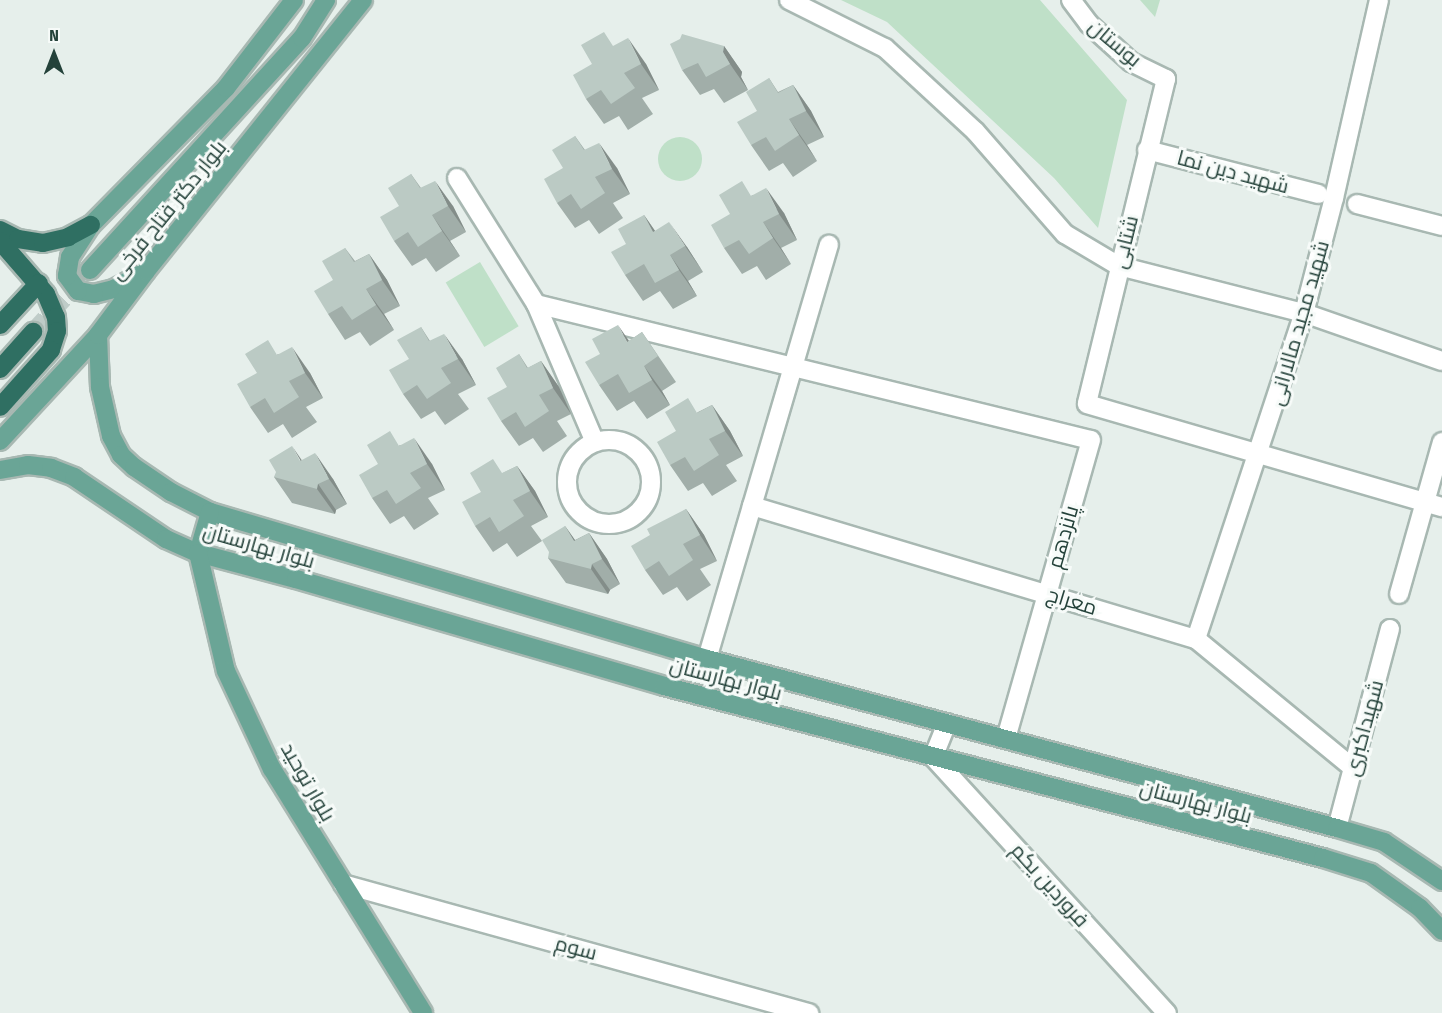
<!DOCTYPE html>
<html>
<head>
<meta charset="utf-8">
<style>
	body { margin:0 }
	#map { position:relative; width:1442px; height:1013px; overflow:hidden; background:#e6efeb; font-family:"Fira Sans Condensed",Cairo,sans-serif }
	div>[style] { position:absolute }
	[style*='--x'] { left:calc(var(--x)*1px); top:calc(var(--y)*1px); width:calc(var(--w)*1px); rotate:calc(var(--a)*1deg) }
	.green>* { inset:0; background:#bfe0c8; transform-origin:0 0 }
	.round { border-radius:50% }
	.major-tunnel>* { height:18px; margin-top:-9px; transform-origin:0; background:repeating-linear-gradient(90deg,#bfccc8 0 18px,transparent 0 27px) }
	.roads { filter:drop-shadow(2px 0 #a8b8b2) drop-shadow(-2px 0 #a8b8b2) drop-shadow(0 2px #a8b8b2) drop-shadow(0 -2px #a8b8b2) }
	.minor>* { height:18px; margin:-9px; padding:0 9px; transform-origin:9px; border-radius:9px; background:#fff }
	.minor>.ring { margin:-9px; padding:0; box-sizing:content-box; background:none; border:18px solid #fff; border-radius:50% }
	.major>* { height:18px; margin:-9px; padding:0 9px; transform-origin:9px; border-radius:9px; background:#6aa596 }
	.highway>* { height:18px; margin:-9px; padding:0 9px; transform-origin:9px; border-radius:9px; background:#2f6f62 }
	.wall>* { inset:0; background:#a1aea9 }
	.shaded-wall>* { inset:0; background:#838d89 }
	.building>* { inset:0; background:#bbcac4 }
	span { translate:-50% -50%; white-space:nowrap; text-align:center; line-height:1.15; -webkit-text-stroke:6px #f7fbf9; paint-order:stroke }
	.street-label { font-size:21px; color:#24423a }
	.north { position:absolute; left:24px; top:24px; width:60px; height:60px; -webkit-text-stroke:4px #f7fbf9; paint-order:stroke; rotate:0deg; font-size:16px; font-weight:700; line-height:24px; text-align:center; color:#24423a }
	.north::after { content:''; display:block; margin:auto; width:21px; height:27px; background:#24423a; clip-path:polygon(50% 0,100% 100%,50% 72%,0 100%) }
</style>
</head>
<body>
<div id="map">
	<div class="green">
		<div style="clip-path:polygon(841px 0,1040px 0,1127px 100px,1098px 228px,1054px 178px,887px 22px)"></div>
		<div style="clip-path:polygon(1140px 0,1160px 0,1155px 17px)"></div>
		<div class="round" style="left:658px;top:137px;width:44px;height:44px"></div>
		<div style="left:480px;top:262px;width:75px;height:40px;rotate:59deg"></div>
	</div>
	<div class="major-tunnel">
		<div style="--x:33;--y:332;--w:84;--a:-47.4"></div>
	</div>
	<div class="roads">
		<div class="minor">
			<div style="--x:789;--y:0;--w:107;--a:26.6"></div>
			<div style="--x:885;--y:48;--w:122;--a:42.7"></div>
			<div style="--x:975;--y:131;--w:137;--a:48.9"></div>
			<div style="--x:1065;--y:234;--w:63;--a:30.7"></div>
			<div style="--x:1119;--y:266;--w:191;--a:14.3"></div>
			<div style="--x:1304;--y:313;--w:146;--a:19.2"></div>
			<div style="--x:1071;--y:0;--w:30;--a:53"></div>
			<div style="--x:1089;--y:24;--w:57;--a:42.1"></div>
			<div style="--x:1131;--y:62;--w:39;--a:26"></div>
			<div style="--x:1166;--y:79;--w:334;--a:103.7"></div>
			<div style="--x:1087;--y:404;--w:370;--a:16.2"></div>
			<div style="--x:1147;--y:150;--w:177;--a:14.4"></div>
			<div style="--x:457;--y:178;--w:149;--a:57.9"></div>
			<div style="--x:536;--y:304;--w:571;--a:13.77"></div>
			<div style="--x:1091;--y:440;--w:310;--a:105.9"></div>
			<div style="--x:1357;--y:204;--w:88;--a:14.5"></div>
			<div style="--x:536;--y:304;--w:150;--a:66.9"></div>
			<div class="ring" style="left:567px;top:440px;width:66px;height:66px"></div>
			<div style="--x:752;--y:506;--w:463;--a:16.7"></div>
			<div style="--x:1196;--y:639;--w:203;--a:39.4"></div>
			<div style="--x:1399;--y:594;--w:158;--a:-74.2"></div>
			<div style="--x:1196;--y:639;--w:343;--a:-71.7"></div>
			<div style="--x:1304;--y:313;--w:119;--a:-75.4"></div>
			<div style="--x:1334;--y:198;--w:203;--a:-77.2"></div>
			<div style="--x:707;--y:659;--w:432;--a:-73.6"></div>
			<div style="--x:947;--y:723;--w:37;--a:112"></div>
			<div style="--x:933;--y:757;--w:347;--a:47.6"></div>
			<div style="--x:1337;--y:828;--w:206;--a:-75.1"></div>
			<div style="--x:343;--y:884;--w:484;--a:15.5"></div>
		</div>
		<div class="major">
			<div style="--x:90;--y:270;--w:314;--a:-47.6"></div>
			<div style="--x:302;--y:38;--w:45;--a:-57.7"></div>
			<div style="--x:139;--y:275;--w:29;--a:151"></div>
			<div style="--x:114;--y:289;--w:21;--a:166"></div>
			<div style="--x:94;--y:294;--w:16;--a:-169"></div>
			<div style="--x:78;--y:291;--w:19;--a:-126"></div>
			<div style="--x:67;--y:276;--w:19;--a:-81"></div>
			<div style="--x:70;--y:257;--w:38;--a:-57"></div>
			<div style="--x:91;--y:225;--w:192;--a:-45.4"></div>
			<div style="--x:226;--y:88;--w:111;--a:-52.3"></div>
			<div style="--x:98;--y:335;--w:52;--a:87.8"></div>
			<div style="--x:100;--y:387;--w:50;--a:77.3"></div>
			<div style="--x:111;--y:436;--w:21;--a:62"></div>
			<div style="--x:121;--y:455;--w:18;--a:43"></div>
			<div style="--x:134;--y:467;--w:45;--a:34"></div>
			<div style="--x:171;--y:492;--w:44;--a:27.1"></div>
			<div style="--x:210;--y:512;--w:518;--a:16.48"></div>
			<div style="--x:707;--y:659;--w:652;--a:15.02"></div>
			<div style="--x:1337;--y:828;--w:49;--a:16.6"></div>
			<div style="--x:1384;--y:842;--w:70;--a:33.9"></div>
			<div style="--x:0;--y:441;--w:144;--a:-47.2"></div>
			<div style="--x:98;--y:335;--w:80;--a:-53.1"></div>
			<div style="--x:146;--y:271;--w:347;--a:-51.3"></div>
			<div style="--x:0;--y:470;--w:28;--a:-10"></div>
			<div style="--x:28;--y:465;--w:23;--a:7"></div>
			<div style="--x:51;--y:468;--w:25;--a:21"></div>
			<div style="--x:74;--y:477;--w:111;--a:34"></div>
			<div style="--x:166;--y:539;--w:35;--a:24"></div>
			<div style="--x:198;--y:553;--w:101;--a:14.9"></div>
			<div style="--x:296;--y:579;--w:383;--a:16.2"></div>
			<div style="--x:664;--y:686;--w:681;--a:14.63"></div>
			<div style="--x:1323;--y:858;--w:50;--a:17.4"></div>
			<div style="--x:1371;--y:873;--w:60;--a:35.5"></div>
			<div style="--x:1420;--y:908;--w:32;--a:46"></div>
			<div style="--x:210;--y:512;--w:43;--a:106.3"></div>
			<div style="--x:198;--y:553;--w:121;--a:76.7"></div>
			<div style="--x:226;--y:671;--w:108;--a:64.9"></div>
			<div style="--x:272;--y:769;--w:287;--a:58.2"></div>
		</div>
		<div class="highway">
			<div style="--x:0;--y:230;--w:20;--a:27"></div>
			<div style="--x:18;--y:239;--w:25;--a:9"></div>
			<div style="--x:43;--y:243;--w:26;--a:-13"></div>
			<div style="--x:68;--y:237;--w:26;--a:-28"></div>
			<div style="--x:0;--y:241;--w:70;--a:49"></div>
			<div style="--x:46;--y:294;--w:25;--a:67"></div>
			<div style="--x:56;--y:317;--w:14;--a:86"></div>
			<div style="--x:57;--y:331;--w:20;--a:108"></div>
			<div style="--x:51;--y:350;--w:76;--a:131.8"></div>
			<div style="--x:0;--y:325;--w:57;--a:-47.1"></div>
			<div style="--x:0;--y:369;--w:50;--a:-48.3"></div>
		</div>
	</div>
	<div class="wall">
		<div style="clip-path:polygon(614px 46px,646px 64px,659px 90px,642px 98px,653px 114px,628px 130px,619px 116px,604px 124px,586px 99px,592px 64px)"></div>
		<div style="clip-path:polygon(724px 46px,742px 72px,741px 77px,748px 90px,724px 103px,714px 89px,700px 95px,682px 70px)"></div>
		<div style="clip-path:polygon(769px 78px,778px 92px,793px 85px,811px 111px,824px 137px,807px 145px,817px 161px,793px 177px,783px 163px,769px 171px,751px 145px,757px 111px)"></div>
		<div style="clip-path:polygon(575px 136px,585px 150px,617px 168px,630px 194px,613px 203px,623px 218px,599px 234px,589px 220px,575px 228px,557px 203px,563px 168px)"></div>
		<div style="clip-path:polygon(411px 174px,421px 188px,453px 206px,466px 232px,450px 241px,460px 256px,436px 272px,426px 258px,412px 266px,394px 241px,399px 206px)"></div>
		<div style="clip-path:polygon(752px 195px,784px 213px,797px 240px,781px 248px,791px 264px,766px 280px,757px 266px,742px 274px,724px 248px)"></div>
		<div style="clip-path:polygon(644px 215px,655px 231px,687px 247px,703px 272px,688px 281px,697px 296px,673px 309px,660px 291px,643px 301px,625px 275px,626px 244px)"></div>
		<div style="clip-path:polygon(345px 248px,355px 261px,369px 254px,387px 280px,400px 306px,384px 314px,394px 330px,370px 346px,360px 332px,345px 340px,328px 314px,333px 280px)"></div>
		<div style="clip-path:polygon(421px 327px,430px 341px,462px 359px,476px 385px,458px 394px,469px 409px,445px 425px,435px 411px,421px 419px,403px 394px)"></div>
		<div style="clip-path:polygon(642px 332px,676px 382px,662px 391px,670px 405px,647px 419px,634px 401px,617px 411px,599px 385px,629px 341px)"></div>
		<div style="clip-path:polygon(278px 354px,310px 373px,323px 398px,306px 407px,317px 422px,292px 438px,283px 424px,268px 433px,250px 407px,257px 373px)"></div>
		<div style="clip-path:polygon(519px 354px,528px 368px,541px 361px,559px 387px,571px 414px,557px 421px,567px 436px,543px 452px,533px 438px,519px 446px,501px 421px,507px 387px)"></div>
		<div style="clip-path:polygon(712px 405px,730px 431px,743px 456px,726px 465px,737px 481px,712px 496px,703px 483px,688px 491px,670px 465px,676px 431px,698px 412px)"></div>
		<div style="clip-path:polygon(400px 445px,432px 464px,445px 490px,428px 498px,439px 514px,414px 530px,404px 516px,390px 524px,372px 498px,378px 464px)"></div>
		<div style="clip-path:polygon(301px 460px,333px 479px,347px 504px,336px 510px,335px 514px,292px 503px,274px 477px)"></div>
		<div style="clip-path:polygon(517px 466px,535px 491px,548px 517px,531px 526px,542px 541px,517px 557px,507px 543px,493px 552px,475px 526px,481px 492px,503px 473px)"></div>
		<div style="clip-path:polygon(686px 509px,704px 535px,717px 561px,700px 569px,711px 585px,687px 601px,677px 587px,663px 595px,645px 570px,650px 535px)"></div>
		<div style="clip-path:polygon(565px 526px,575px 540px,589px 533px,607px 559px,620px 584px,610px 590px,608px 594px,566px 583px,548px 558px)"></div>
	</div>
	<div class="shaded-wall">
		<div style="clip-path:polygon(628px 38px,646px 64px,659px 90px,641px 64px)"></div>
		<div style="clip-path:polygon(724px 46px,742px 72px,741px 77px,748px 90px,730px 64px,723px 52px)"></div>
		<div style="clip-path:polygon(793px 85px,811px 111px,824px 137px,806px 111px)"></div>
		<div style="clip-path:polygon(789px 119px,807px 145px,817px 161px,799px 135px)"></div>
		<div style="clip-path:polygon(599px 143px,617px 168px,630px 194px,612px 169px)"></div>
		<div style="clip-path:polygon(435px 181px,453px 206px,466px 232px,448px 206px)"></div>
		<div style="clip-path:polygon(766px 188px,784px 213px,797px 240px,779px 214px)"></div>
		<div style="clip-path:polygon(432px 215px,450px 241px,460px 256px,442px 231px)"></div>
		<div style="clip-path:polygon(644px 215px,662px 241px,653px 232px)"></div>
		<div style="clip-path:polygon(669px 222px,687px 247px,703px 272px,685px 246px)"></div>
		<div style="clip-path:polygon(763px 222px,781px 248px,791px 264px,773px 238px)"></div>
		<div style="clip-path:polygon(369px 254px,387px 280px,400px 306px,382px 280px)"></div>
		<div style="clip-path:polygon(670px 255px,688px 281px,697px 296px,679px 270px)"></div>
		<div style="clip-path:polygon(366px 289px,384px 314px,394px 330px,376px 305px)"></div>
		<div style="clip-path:polygon(618px 325px,636px 351px,627px 342px)"></div>
		<div style="clip-path:polygon(444px 334px,462px 359px,476px 385px,458px 359px)"></div>
		<div style="clip-path:polygon(292px 347px,310px 373px,323px 398px,305px 373px)"></div>
		<div style="clip-path:polygon(541px 361px,559px 387px,571px 414px,553px 388px)"></div>
		<div style="clip-path:polygon(644px 366px,662px 391px,670px 405px,652px 380px)"></div>
		<div style="clip-path:polygon(712px 405px,730px 431px,743px 456px,725px 431px)"></div>
		<div style="clip-path:polygon(414px 438px,432px 464px,445px 490px,427px 464px)"></div>
		<div style="clip-path:polygon(292px 446px,336px 510px,335px 514px,317px 489px)"></div>
		<div style="clip-path:polygon(315px 453px,333px 479px,347px 504px,329px 479px)"></div>
		<div style="clip-path:polygon(517px 466px,535px 491px,548px 517px,530px 491px)"></div>
		<div style="clip-path:polygon(686px 509px,704px 535px,717px 561px,700px 535px)"></div>
		<div style="clip-path:polygon(565px 526px,610px 590px,608px 594px,591px 569px)"></div>
		<div style="clip-path:polygon(589px 533px,607px 559px,620px 584px,602px 559px)"></div>
	</div>
	<div class="building">
		<div style="clip-path:polygon(604px 32px,613px 46px,628px 38px,641px 64px,624px 73px,635px 88px,611px 104px,601px 90px,586px 99px,573px 75px,592px 64px,581px 45px)"></div>
		<div style="clip-path:polygon(682px 34px,724px 46px,723px 52px,730px 64px,706px 77px,698px 63px,682px 70px,670px 44px,680px 39px)"></div>
		<div style="clip-path:polygon(769px 78px,778px 93px,793px 85px,806px 111px,789px 119px,799px 135px,775px 151px,766px 137px,751px 145px,737px 122px,757px 111px,746px 92px)"></div>
		<div style="clip-path:polygon(575px 136px,584px 150px,599px 143px,612px 169px,595px 177px,605px 193px,581px 209px,571px 194px,557px 203px,544px 179px,563px 168px,552px 150px)"></div>
		<div style="clip-path:polygon(411px 174px,420px 188px,435px 181px,448px 206px,432px 215px,442px 231px,418px 247px,408px 232px,394px 241px,380px 217px,399px 206px,388px 188px)"></div>
		<div style="clip-path:polygon(742px 181px,751px 196px,766px 188px,779px 214px,763px 222px,773px 238px,749px 254px,739px 240px,724px 248px,711px 225px,730px 214px,719px 195px)"></div>
		<div style="clip-path:polygon(644px 215px,653px 232px,669px 222px,685px 246px,670px 255px,679px 270px,655px 283px,644px 264px,625px 275px,611px 252px,626px 244px,618px 229px)"></div>
		<div style="clip-path:polygon(345px 248px,354px 262px,369px 254px,382px 280px,366px 289px,376px 305px,352px 320px,342px 306px,328px 314px,314px 291px,333px 280px,322px 261px)"></div>
		<div style="clip-path:polygon(618px 325px,627px 342px,642px 332px,658px 356px,644px 366px,652px 380px,629px 393px,618px 374px,599px 385px,585px 362px,600px 354px,592px 339px)"></div>
		<div style="clip-path:polygon(421px 327px,429px 341px,444px 334px,458px 359px,441px 368px,451px 383px,427px 399px,417px 385px,403px 394px,389px 370px,409px 359px,397px 340px)"></div>
		<div style="clip-path:polygon(268px 340px,277px 355px,292px 347px,305px 373px,289px 381px,299px 397px,274px 413px,265px 398px,250px 407px,237px 384px,257px 373px,245px 354px)"></div>
		<div style="clip-path:polygon(519px 354px,527px 368px,541px 361px,553px 388px,539px 395px,549px 411px,525px 427px,516px 412px,501px 421px,487px 398px,507px 387px,496px 368px)"></div>
		<div style="clip-path:polygon(688px 398px,697px 413px,712px 405px,725px 431px,709px 439px,719px 455px,694px 471px,685px 457px,670px 465px,657px 442px,676px 431px,665px 412px)"></div>
		<div style="clip-path:polygon(390px 431px,399px 446px,414px 438px,427px 464px,410px 473px,421px 488px,396px 504px,387px 490px,372px 498px,359px 475px,378px 464px,367px 445px)"></div>
		<div style="clip-path:polygon(292px 446px,300px 461px,315px 453px,329px 479px,318px 484px,317px 489px,274px 477px,276px 472px,269px 460px)"></div>
		<div style="clip-path:polygon(493px 459px,502px 473px,517px 466px,530px 491px,513px 500px,524px 516px,499px 532px,490px 517px,475px 526px,462px 502px,481px 492px,470px 473px)"></div>
		<div style="clip-path:polygon(686px 509px,700px 535px,683px 544px,693px 560px,669px 576px,659px 561px,645px 570px,631px 546px,650px 535px,647px 529px)"></div>
		<div style="clip-path:polygon(565px 526px,574px 541px,589px 533px,602px 559px,592px 564px,591px 569px,548px 558px,549px 552px,542px 540px)"></div>
	</div>
	<div class="street-label">
		<span style="left:1115px;top:43px;rotate:40deg">بوستان</span>
		<span style="left:1233px;top:172px;rotate:15deg">شهید دین نما</span>
		<span style="left:168px;top:210px;rotate:-51deg">بلوار دکتر فتاح فرخی</span>
		<span style="left:1125px;top:242px;rotate:-76deg">شتابی</span>
		<span style="left:1299px;top:323px;rotate:-74deg">شهید مجید مالارانی</span>
		<span style="left:1063px;top:537px;rotate:-74deg">پانزدهم</span>
		<span style="left:259px;top:546px;rotate:16deg">بلوار بهارستان</span>
		<span style="left:1072px;top:601px;rotate:17deg">معراج</span>
		<span style="left:726px;top:679px;rotate:15deg">بلوار بهارستان</span>
		<span style="left:1364px;top:728px;rotate:-75deg">شهیداکبری</span>
		<span style="left:308px;top:782px;rotate:60deg">بلوار توحید</span>
		<span style="left:1196px;top:802px;rotate:15deg">بلوار بهارستان</span>
		<span style="left:1050px;top:885px;rotate:48deg">فروردین یکم</span>
		<span style="left:576px;top:948px;rotate:15deg">سوم</span>
	</div>
	<div class="north">N</div>
</div>
</body>
</html>
